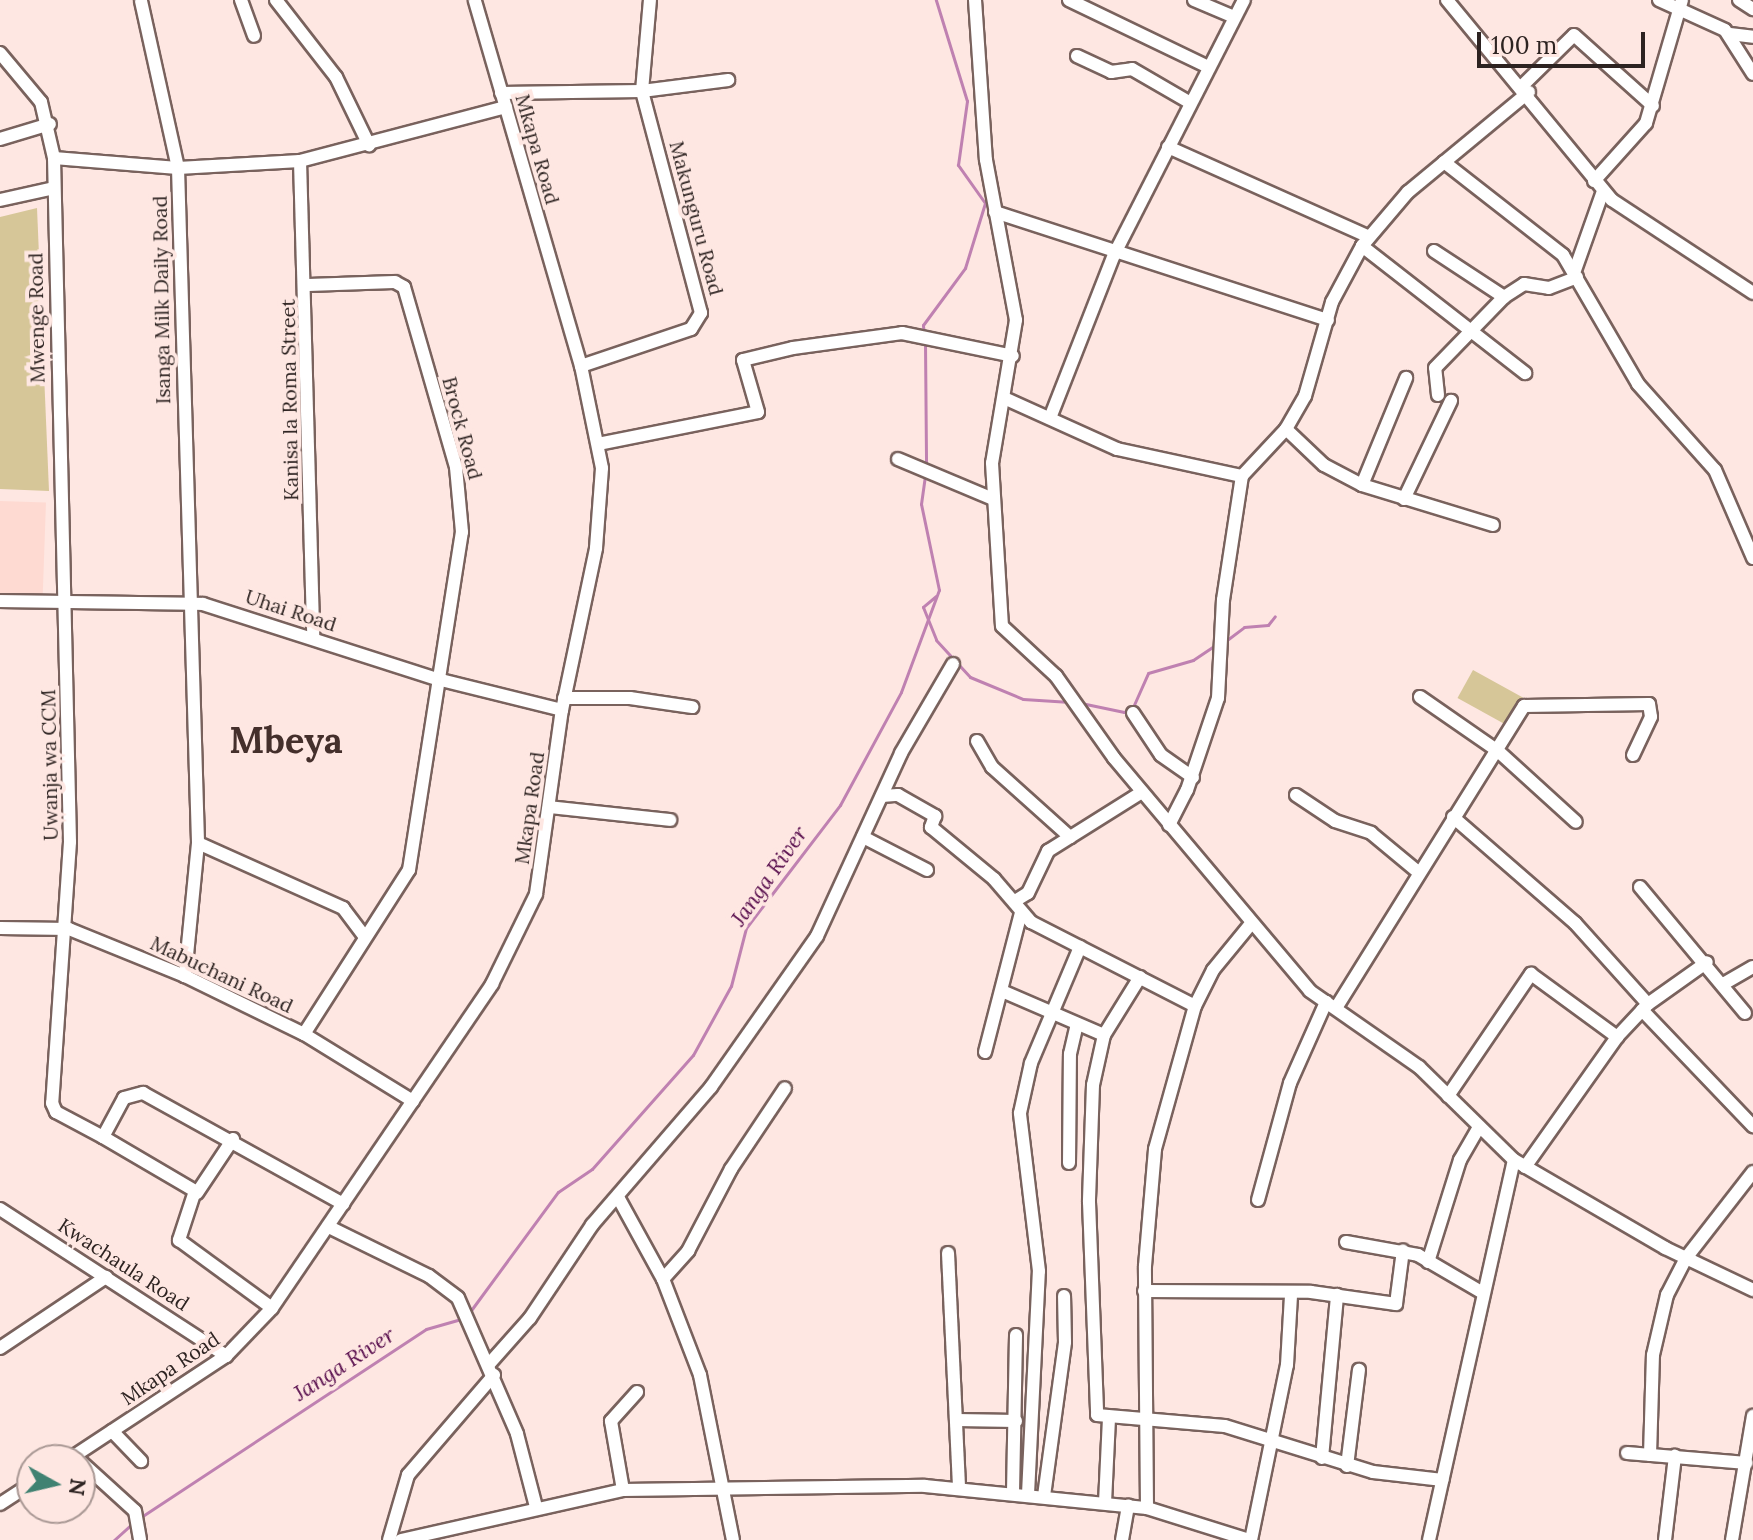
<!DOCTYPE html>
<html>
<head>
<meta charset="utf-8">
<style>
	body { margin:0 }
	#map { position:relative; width:1753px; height:1540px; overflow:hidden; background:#fee7e2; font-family:Lora,serif }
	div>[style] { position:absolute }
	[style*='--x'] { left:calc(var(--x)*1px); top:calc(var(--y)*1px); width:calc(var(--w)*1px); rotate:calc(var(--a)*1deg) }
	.built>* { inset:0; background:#fedad2; transform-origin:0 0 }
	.green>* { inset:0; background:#d6c698; transform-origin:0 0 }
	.stream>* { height:3px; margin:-1.5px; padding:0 1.5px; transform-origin:1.5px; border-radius:1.5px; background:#bf81b1 }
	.roads { filter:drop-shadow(2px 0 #79625d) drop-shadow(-2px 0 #79625d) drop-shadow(0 2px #79625d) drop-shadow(0 -2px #79625d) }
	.minor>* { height:12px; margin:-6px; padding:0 6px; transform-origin:6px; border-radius:6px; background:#fff }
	span { translate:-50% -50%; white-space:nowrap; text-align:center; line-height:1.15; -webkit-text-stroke:8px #fee7e2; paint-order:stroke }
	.street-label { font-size:20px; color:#2d2321 }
	.water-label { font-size:22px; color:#570c4c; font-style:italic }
	.town-label { font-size:36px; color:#442f2b; font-weight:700 }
	.north { position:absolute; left:16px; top:1444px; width:80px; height:80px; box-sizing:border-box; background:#fee7e2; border:2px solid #aa9995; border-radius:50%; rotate:98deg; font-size:22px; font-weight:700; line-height:32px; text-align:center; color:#2d2321 }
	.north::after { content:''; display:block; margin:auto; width:28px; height:36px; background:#408272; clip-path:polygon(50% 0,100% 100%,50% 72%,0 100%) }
	.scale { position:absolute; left:1477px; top:32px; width:168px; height:36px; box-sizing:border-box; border:4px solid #2d2321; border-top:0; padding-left:10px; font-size:24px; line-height:28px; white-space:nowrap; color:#2d2321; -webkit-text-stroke:6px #fee7e2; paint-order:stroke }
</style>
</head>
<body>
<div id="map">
	<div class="built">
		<div style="left:0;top:501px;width:46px;height:97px;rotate:2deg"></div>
	</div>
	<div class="green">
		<div style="clip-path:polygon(37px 208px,49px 491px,0 489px,0 217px)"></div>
		<div style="left:1473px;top:670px;width:58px;height:32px;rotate:29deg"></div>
	</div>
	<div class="stream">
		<div style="--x:924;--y:335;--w:10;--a:-96"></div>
		<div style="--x:923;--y:325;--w:71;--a:-53.6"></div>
		<div style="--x:965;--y:268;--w:68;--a:-72.9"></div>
		<div style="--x:985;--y:203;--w:47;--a:-125.4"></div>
		<div style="--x:958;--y:165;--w:65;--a:-82"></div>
		<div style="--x:967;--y:101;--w:106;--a:-107.1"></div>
		<div style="--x:925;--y:343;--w:124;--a:89.5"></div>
		<div style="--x:936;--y:596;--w:17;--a:140"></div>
		<div style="--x:923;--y:607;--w:35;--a:68"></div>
		<div style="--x:936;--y:640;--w:50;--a:47.4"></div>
		<div style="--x:970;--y:677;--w:57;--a:22.5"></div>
		<div style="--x:1023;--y:699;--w:47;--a:3.7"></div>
		<div style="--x:1223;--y:643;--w:26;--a:-37"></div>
		<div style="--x:1244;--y:627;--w:24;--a:-5"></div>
		<div style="--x:1268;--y:625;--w:11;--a:-52"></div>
		<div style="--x:1081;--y:703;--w:44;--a:11.8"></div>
		<div style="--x:1124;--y:712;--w:10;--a:-29"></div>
		<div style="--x:1133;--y:707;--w:37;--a:-66"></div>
		<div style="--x:1148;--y:673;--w:47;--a:-16.1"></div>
		<div style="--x:1193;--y:660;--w:27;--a:-34"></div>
		<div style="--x:469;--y:1313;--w:150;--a:-53.7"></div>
		<div style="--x:558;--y:1192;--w:41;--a:-34.1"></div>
		<div style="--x:592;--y:1169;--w:152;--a:-48.5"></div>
		<div style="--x:693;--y:1055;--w:79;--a:-61.2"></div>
		<div style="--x:731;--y:986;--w:60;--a:-75.5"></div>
		<div style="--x:746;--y:928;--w:155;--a:-52.6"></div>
		<div style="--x:840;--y:805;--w:128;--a:-61.6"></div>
		<div style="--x:901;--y:692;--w:109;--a:-69.6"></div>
		<div style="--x:939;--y:590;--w:88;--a:-101.8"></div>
		<div style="--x:921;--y:504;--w:29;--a:-82"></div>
		<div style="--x:141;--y:1517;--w:341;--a:-33.4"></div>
		<div style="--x:426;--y:1329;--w:40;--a:-16"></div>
		<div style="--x:114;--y:1540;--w:24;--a:-42"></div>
	</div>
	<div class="roads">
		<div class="minor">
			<div style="--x:241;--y:0;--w:38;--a:70"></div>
			<div style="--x:276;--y:0;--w:98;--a:52.1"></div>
			<div style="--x:336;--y:77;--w:76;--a:64.1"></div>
			<div style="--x:975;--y:0;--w:160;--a:86.1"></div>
			<div style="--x:986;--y:160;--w:163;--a:79.4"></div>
			<div style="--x:1016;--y:320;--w:145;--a:99.5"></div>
			<div style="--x:992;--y:463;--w:163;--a:86.5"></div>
			<div style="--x:1002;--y:626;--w:74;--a:42.8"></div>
			<div style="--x:1056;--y:676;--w:100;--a:54.7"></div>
			<div style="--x:1114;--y:758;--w:304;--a:49.9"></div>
			<div style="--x:1310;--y:991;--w:133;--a:34.9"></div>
			<div style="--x:1419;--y:1067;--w:133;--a:44.4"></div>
			<div style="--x:1514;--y:1160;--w:175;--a:30.2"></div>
			<div style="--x:1665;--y:1248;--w:98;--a:25.5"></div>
			<div style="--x:1069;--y:0;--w:152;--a:25.7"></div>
			<div style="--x:1194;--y:0;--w:43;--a:23"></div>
			<div style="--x:1447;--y:0;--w:259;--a:50.5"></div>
			<div style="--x:1612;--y:200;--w:169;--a:33.4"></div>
			<div style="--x:1659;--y:0;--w:72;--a:24.4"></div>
			<div style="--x:1725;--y:30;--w:52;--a:57.5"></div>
			<div style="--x:1739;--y:0;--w:17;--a:33"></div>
			<div style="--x:141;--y:1;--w:171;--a:77.5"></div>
			<div style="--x:178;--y:168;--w:675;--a:88.3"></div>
			<div style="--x:198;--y:843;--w:134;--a:95.6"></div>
			<div style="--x:1730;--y:34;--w:23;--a:7"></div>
			<div style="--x:0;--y:53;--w:64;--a:50.1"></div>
			<div style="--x:41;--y:102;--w:57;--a:76.9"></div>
			<div style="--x:54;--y:158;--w:684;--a:88.66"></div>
			<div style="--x:70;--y:842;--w:262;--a:93.9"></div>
			<div style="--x:52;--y:1103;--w:10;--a:66"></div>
			<div style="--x:56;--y:1112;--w:53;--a:28"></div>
			<div style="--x:103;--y:1137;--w:44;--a:-61.7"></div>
			<div style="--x:124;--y:1098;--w:20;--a:-15"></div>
			<div style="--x:143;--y:1093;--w:229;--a:29"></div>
			<div style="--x:1077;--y:56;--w:38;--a:25"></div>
			<div style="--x:1111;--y:72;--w:21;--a:-8"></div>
			<div style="--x:1132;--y:69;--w:66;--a:30.1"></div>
			<div style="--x:1523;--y:85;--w:71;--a:-44.4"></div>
			<div style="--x:1574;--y:35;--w:106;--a:41.9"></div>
			<div style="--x:501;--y:93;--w:141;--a:-0.8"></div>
			<div style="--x:642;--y:91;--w:87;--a:-7.3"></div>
			<div style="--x:0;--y:139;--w:52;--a:-16.7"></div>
			<div style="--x:1168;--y:147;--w:220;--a:24.1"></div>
			<div style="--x:54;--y:158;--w:124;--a:4.6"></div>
			<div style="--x:178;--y:168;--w:122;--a:-3.3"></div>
			<div style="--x:300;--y:161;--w:213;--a:-14.7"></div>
			<div style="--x:300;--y:161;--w:477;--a:88.4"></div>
			<div style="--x:1444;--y:162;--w:151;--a:38"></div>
			<div style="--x:1563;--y:255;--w:149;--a:59.8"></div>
			<div style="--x:1638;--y:384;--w:115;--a:48.2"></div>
			<div style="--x:1715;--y:470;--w:96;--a:66.6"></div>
			<div style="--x:1594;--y:181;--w:78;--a:-48.1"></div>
			<div style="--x:1646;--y:123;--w:128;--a:-73.7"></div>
			<div style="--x:0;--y:200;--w:55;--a:-12.5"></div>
			<div style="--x:995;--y:212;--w:350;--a:18"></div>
			<div style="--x:1362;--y:246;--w:207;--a:37.9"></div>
			<div style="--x:1434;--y:251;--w:84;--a:33.3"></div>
			<div style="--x:1574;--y:273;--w:87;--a:-70.5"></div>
			<div style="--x:581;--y:366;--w:116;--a:-18.6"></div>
			<div style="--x:691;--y:329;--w:19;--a:-58"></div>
			<div style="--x:701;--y:313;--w:230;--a:-104.9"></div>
			<div style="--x:642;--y:91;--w:91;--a:-85"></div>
			<div style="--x:1438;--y:395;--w:27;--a:-96"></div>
			<div style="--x:1435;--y:368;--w:99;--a:-45.8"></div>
			<div style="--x:1504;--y:297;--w:24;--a:-33"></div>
			<div style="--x:1524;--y:284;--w:25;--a:9"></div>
			<div style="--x:1549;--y:288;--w:30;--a:-21"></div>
			<div style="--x:1004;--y:398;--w:124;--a:24.3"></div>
			<div style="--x:1117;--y:449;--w:128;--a:12.2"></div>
			<div style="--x:1050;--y:418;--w:175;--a:-68.6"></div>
			<div style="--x:1114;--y:255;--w:286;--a:-63"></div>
			<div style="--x:1286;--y:429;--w:52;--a:43.5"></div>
			<div style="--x:1324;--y:465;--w:43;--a:27.8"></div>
			<div style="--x:1362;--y:485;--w:137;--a:17"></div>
			<div style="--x:598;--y:444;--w:163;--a:-11.3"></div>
			<div style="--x:758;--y:412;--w:54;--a:-106.1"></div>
			<div style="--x:743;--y:360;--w:51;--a:-13.5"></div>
			<div style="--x:793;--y:348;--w:110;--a:-7.8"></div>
			<div style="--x:902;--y:333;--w:113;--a:11.7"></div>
			<div style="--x:898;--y:459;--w:101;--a:22.8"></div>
			<div style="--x:1362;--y:485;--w:116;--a:-67.6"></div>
			<div style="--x:1404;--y:499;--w:109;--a:-64.4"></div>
			<div style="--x:0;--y:601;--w:203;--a:0.8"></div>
			<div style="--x:203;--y:604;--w:246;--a:17.8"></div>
			<div style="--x:437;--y:679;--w:129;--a:13.9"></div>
			<div style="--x:1420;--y:697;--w:95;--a:34.7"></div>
			<div style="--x:1498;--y:751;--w:105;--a:42.3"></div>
			<div style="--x:564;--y:698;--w:66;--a:0"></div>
			<div style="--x:630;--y:698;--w:63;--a:8.3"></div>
			<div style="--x:1133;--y:713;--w:50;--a:56.3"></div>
			<div style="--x:1161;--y:755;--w:39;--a:35"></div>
			<div style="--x:977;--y:741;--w:30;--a:60"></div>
			<div style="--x:992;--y:767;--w:105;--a:41.9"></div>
			<div style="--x:1296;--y:795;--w:47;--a:33.7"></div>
			<div style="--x:1335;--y:821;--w:38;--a:18"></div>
			<div style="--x:1371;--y:833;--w:61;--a:39.7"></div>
			<div style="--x:882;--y:796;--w:16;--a:-4"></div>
			<div style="--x:898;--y:795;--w:43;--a:29.6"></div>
			<div style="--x:935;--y:816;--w:12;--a:110"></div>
			<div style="--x:931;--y:827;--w:82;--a:39.5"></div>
			<div style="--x:994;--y:879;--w:57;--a:49.3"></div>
			<div style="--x:1031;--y:922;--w:184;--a:27.1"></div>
			<div style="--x:549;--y:807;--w:122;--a:6.1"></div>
			<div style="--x:1453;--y:817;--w:162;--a:41"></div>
			<div style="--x:1575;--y:923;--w:109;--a:48"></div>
			<div style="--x:1169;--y:825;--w:39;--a:-63"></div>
			<div style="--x:1187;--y:790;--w:97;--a:-71.4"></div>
			<div style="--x:1218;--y:698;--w:98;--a:-87.1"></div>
			<div style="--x:1223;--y:600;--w:125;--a:-81.3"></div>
			<div style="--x:1242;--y:476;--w:64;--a:-46.9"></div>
			<div style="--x:1286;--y:429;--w:38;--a:-60"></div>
			<div style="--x:1305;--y:396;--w:98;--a:-74"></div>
			<div style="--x:1332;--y:302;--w:64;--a:-61.8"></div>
			<div style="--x:1362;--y:246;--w:71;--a:-49.6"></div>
			<div style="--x:1408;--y:192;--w:157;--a:-39.6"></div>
			<div style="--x:863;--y:837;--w:72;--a:27.3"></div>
			<div style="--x:198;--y:843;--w:159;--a:24.1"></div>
			<div style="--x:343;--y:908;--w:34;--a:53"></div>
			<div style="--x:1640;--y:887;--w:164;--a:50.2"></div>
			<div style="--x:1015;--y:901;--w:15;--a:-32"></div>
			<div style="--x:1028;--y:893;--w:47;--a:-64.5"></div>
			<div style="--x:1048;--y:851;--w:111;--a:-32.1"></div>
			<div style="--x:0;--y:928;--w:69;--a:0.8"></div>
			<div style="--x:69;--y:929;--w:125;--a:22.1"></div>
			<div style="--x:185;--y:976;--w:132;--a:26"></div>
			<div style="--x:304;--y:1034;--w:128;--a:31.6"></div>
			<div style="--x:1140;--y:977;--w:68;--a:121.8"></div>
			<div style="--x:1104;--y:1035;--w:51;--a:102.4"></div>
			<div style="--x:1093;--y:1085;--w:117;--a:92"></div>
			<div style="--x:1089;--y:1202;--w:213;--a:87.8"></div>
			<div style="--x:1097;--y:1415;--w:128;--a:4.9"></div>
			<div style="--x:1225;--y:1426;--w:155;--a:17.3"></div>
			<div style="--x:1373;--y:1472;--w:70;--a:6.5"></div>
			<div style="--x:1725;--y:983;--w:32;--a:-30"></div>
			<div style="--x:1002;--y:991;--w:111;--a:23.3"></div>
			<div style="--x:1336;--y:1008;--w:356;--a:-58.1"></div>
			<div style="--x:1524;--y:706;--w:125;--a:-0.9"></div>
			<div style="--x:1649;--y:704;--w:13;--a:81"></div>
			<div style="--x:1651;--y:717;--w:42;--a:115.3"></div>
			<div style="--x:1642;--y:1010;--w:161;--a:46.3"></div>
			<div style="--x:304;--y:1034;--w:195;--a:-57.4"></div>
			<div style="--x:409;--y:870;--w:342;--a:-81.1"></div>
			<div style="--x:462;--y:532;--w:65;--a:-95.3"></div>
			<div style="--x:456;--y:467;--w:187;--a:-106.1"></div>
			<div style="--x:404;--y:287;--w:10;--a:-151"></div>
			<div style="--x:395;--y:282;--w:88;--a:178"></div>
			<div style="--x:985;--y:1052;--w:144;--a:-75.5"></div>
			<div style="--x:1448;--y:1096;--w:148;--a:-55.8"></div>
			<div style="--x:1531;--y:974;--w:107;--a:36.2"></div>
			<div style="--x:103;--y:1137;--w:107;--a:30.4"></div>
			<div style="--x:195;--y:1191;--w:52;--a:108.1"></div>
			<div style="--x:179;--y:1240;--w:115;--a:36.2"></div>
			<div style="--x:1069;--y:1163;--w:109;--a:-89.5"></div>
			<div style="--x:1070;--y:1054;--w:31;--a:-77"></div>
			<div style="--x:1525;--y:1167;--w:159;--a:-54.7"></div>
			<div style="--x:1617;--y:1037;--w:45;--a:-46.8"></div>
			<div style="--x:1648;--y:1004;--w:72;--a:-35.4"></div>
			<div style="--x:197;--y:1193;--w:65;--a:-56.3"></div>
			<div style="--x:619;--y:1199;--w:91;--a:61.2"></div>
			<div style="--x:663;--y:1279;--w:103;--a:68.9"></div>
			<div style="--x:700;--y:1375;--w:168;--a:78.7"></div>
			<div style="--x:1258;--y:1200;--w:121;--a:-74.7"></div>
			<div style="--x:1290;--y:1083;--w:89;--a:-66"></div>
			<div style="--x:0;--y:1209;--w:270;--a:33"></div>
			<div style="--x:329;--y:1227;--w:111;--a:26.1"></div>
			<div style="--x:429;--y:1276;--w:36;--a:37"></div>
			<div style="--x:458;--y:1298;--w:148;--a:66.5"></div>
			<div style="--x:517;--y:1434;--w:75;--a:75.4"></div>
			<div style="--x:1346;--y:1242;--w:73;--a:10.2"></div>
			<div style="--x:1418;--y:1255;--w:75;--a:30.3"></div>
			<div style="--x:948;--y:1253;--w:235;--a:87.3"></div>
			<div style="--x:1428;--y:1262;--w:107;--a:-72.6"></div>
			<div style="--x:1460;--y:1160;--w:36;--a:-60"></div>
			<div style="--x:663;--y:1279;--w:38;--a:-48"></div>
			<div style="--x:688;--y:1251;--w:93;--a:-62.3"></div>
			<div style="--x:731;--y:1169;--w:97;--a:-56.3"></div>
			<div style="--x:1144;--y:1291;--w:167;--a:0.3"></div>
			<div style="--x:1311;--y:1292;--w:86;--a:8"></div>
			<div style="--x:1396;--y:1304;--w:54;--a:-82.6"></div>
			<div style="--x:0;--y:1348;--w:128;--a:-33.8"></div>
			<div style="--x:490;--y:1363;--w:60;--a:-48.4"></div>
			<div style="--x:530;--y:1318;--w:112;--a:-56.3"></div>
			<div style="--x:592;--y:1225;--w:182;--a:-49.2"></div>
			<div style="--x:711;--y:1087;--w:184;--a:-54.9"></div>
			<div style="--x:817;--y:936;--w:201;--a:-65.3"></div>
			<div style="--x:901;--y:753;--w:103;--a:-59.7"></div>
			<div style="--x:957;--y:1420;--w:59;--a:1"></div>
			<div style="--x:112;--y:1431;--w:42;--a:46"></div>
			<div style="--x:1627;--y:1453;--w:120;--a:4.8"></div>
			<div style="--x:1650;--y:1455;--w:100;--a:-88.3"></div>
			<div style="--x:1653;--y:1355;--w:62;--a:-76.9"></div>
			<div style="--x:1667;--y:1295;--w:42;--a:-62.8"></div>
			<div style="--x:1686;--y:1258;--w:109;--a:-52.1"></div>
			<div style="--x:1322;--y:1458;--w:164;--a:-84.7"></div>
			<div style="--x:68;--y:1460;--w:189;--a:-33.4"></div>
			<div style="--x:226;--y:1356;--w:66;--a:-46.2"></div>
			<div style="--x:272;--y:1308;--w:392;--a:-55.8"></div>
			<div style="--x:492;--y:984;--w:100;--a:-63.9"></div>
			<div style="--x:536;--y:894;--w:186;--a:-82"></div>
			<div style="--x:562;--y:710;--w:166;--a:-78.1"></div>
			<div style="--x:596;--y:548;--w:80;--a:-85.7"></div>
			<div style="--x:602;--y:468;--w:104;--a:-101.6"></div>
			<div style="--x:581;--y:366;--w:381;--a:-106.2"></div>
			<div style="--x:80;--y:1461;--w:74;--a:42.3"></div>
			<div style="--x:135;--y:1511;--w:29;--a:80"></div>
			<div style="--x:1347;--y:1466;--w:97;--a:-82.9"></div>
			<div style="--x:623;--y:1490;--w:70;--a:-99.9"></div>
			<div style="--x:611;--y:1421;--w:39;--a:-48"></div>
			<div style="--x:1013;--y:1492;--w:157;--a:-88.9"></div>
			<div style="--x:1028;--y:1494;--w:223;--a:-87.2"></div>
			<div style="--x:1039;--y:1271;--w:159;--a:-96.9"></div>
			<div style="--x:1020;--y:1113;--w:51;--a:-77.6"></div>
			<div style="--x:1031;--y:1063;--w:126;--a:-67.1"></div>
			<div style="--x:1044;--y:1496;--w:155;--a:-82.2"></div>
			<div style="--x:1065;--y:1342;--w:46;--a:-91.2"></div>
			<div style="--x:1105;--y:1503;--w:84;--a:-87.3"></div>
			<div style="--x:0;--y:1504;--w:38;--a:-33"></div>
			<div style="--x:1147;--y:1508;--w:242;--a:-90.5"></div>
			<div style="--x:1145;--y:1266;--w:117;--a:-85.1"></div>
			<div style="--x:1155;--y:1149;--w:148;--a:-74.4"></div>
			<div style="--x:1195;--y:1006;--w:40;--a:-63.4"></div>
			<div style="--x:1213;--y:970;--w:58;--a:-50.6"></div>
			<div style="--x:389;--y:1540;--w:68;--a:-73.7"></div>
			<div style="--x:408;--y:1475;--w:132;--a:-49.3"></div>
			<div style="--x:401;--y:1540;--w:228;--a:-12.7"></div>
			<div style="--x:623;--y:1490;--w:302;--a:-0.8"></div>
			<div style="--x:925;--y:1486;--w:223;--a:5.7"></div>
			<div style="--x:1147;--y:1508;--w:107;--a:17.4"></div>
			<div style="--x:1122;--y:1540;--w:35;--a:-80"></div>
			<div style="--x:1251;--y:1540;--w:179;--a:-78.4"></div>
			<div style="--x:1287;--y:1365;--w:69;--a:-86.7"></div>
			<div style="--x:1429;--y:1540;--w:389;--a:-77.4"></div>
			<div style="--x:1665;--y:1540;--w:85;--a:-83.2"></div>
			<div style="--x:1732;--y:1540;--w:126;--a:-80.4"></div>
		</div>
	</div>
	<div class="street-label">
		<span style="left:538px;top:149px;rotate:74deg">Mkapa Road</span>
		<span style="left:697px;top:218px;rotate:75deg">Makunguru Road</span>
		<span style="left:161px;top:300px;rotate:-91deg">Isanga Milk Daily Road</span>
		<span style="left:36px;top:318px;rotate:-91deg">Mwenge Road</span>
		<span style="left:289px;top:400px;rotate:-91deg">Kanisa la Roma Street</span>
		<span style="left:463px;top:428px;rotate:75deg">Brock Road</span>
		<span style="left:291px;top:610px;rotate:18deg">Uhai Road</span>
		<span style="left:49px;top:765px;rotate:-91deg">Uwanja wa CCM</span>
		<span style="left:529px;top:808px;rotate:-82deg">Mkapa Road</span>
		<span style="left:222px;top:974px;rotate:25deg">Mabuchani Road</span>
		<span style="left:124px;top:1264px;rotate:33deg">Kwachaula Road</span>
		<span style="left:170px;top:1368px;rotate:-34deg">Mkapa Road</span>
	</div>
	<div class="water-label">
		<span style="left:769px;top:876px;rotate:-55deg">Janga River</span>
		<span style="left:344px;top:1364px;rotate:-33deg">Janga River</span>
	</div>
	<div class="town-label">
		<span style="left:286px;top:741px">Mbeya</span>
	</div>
	<div class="north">N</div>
	<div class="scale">100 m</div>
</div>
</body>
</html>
